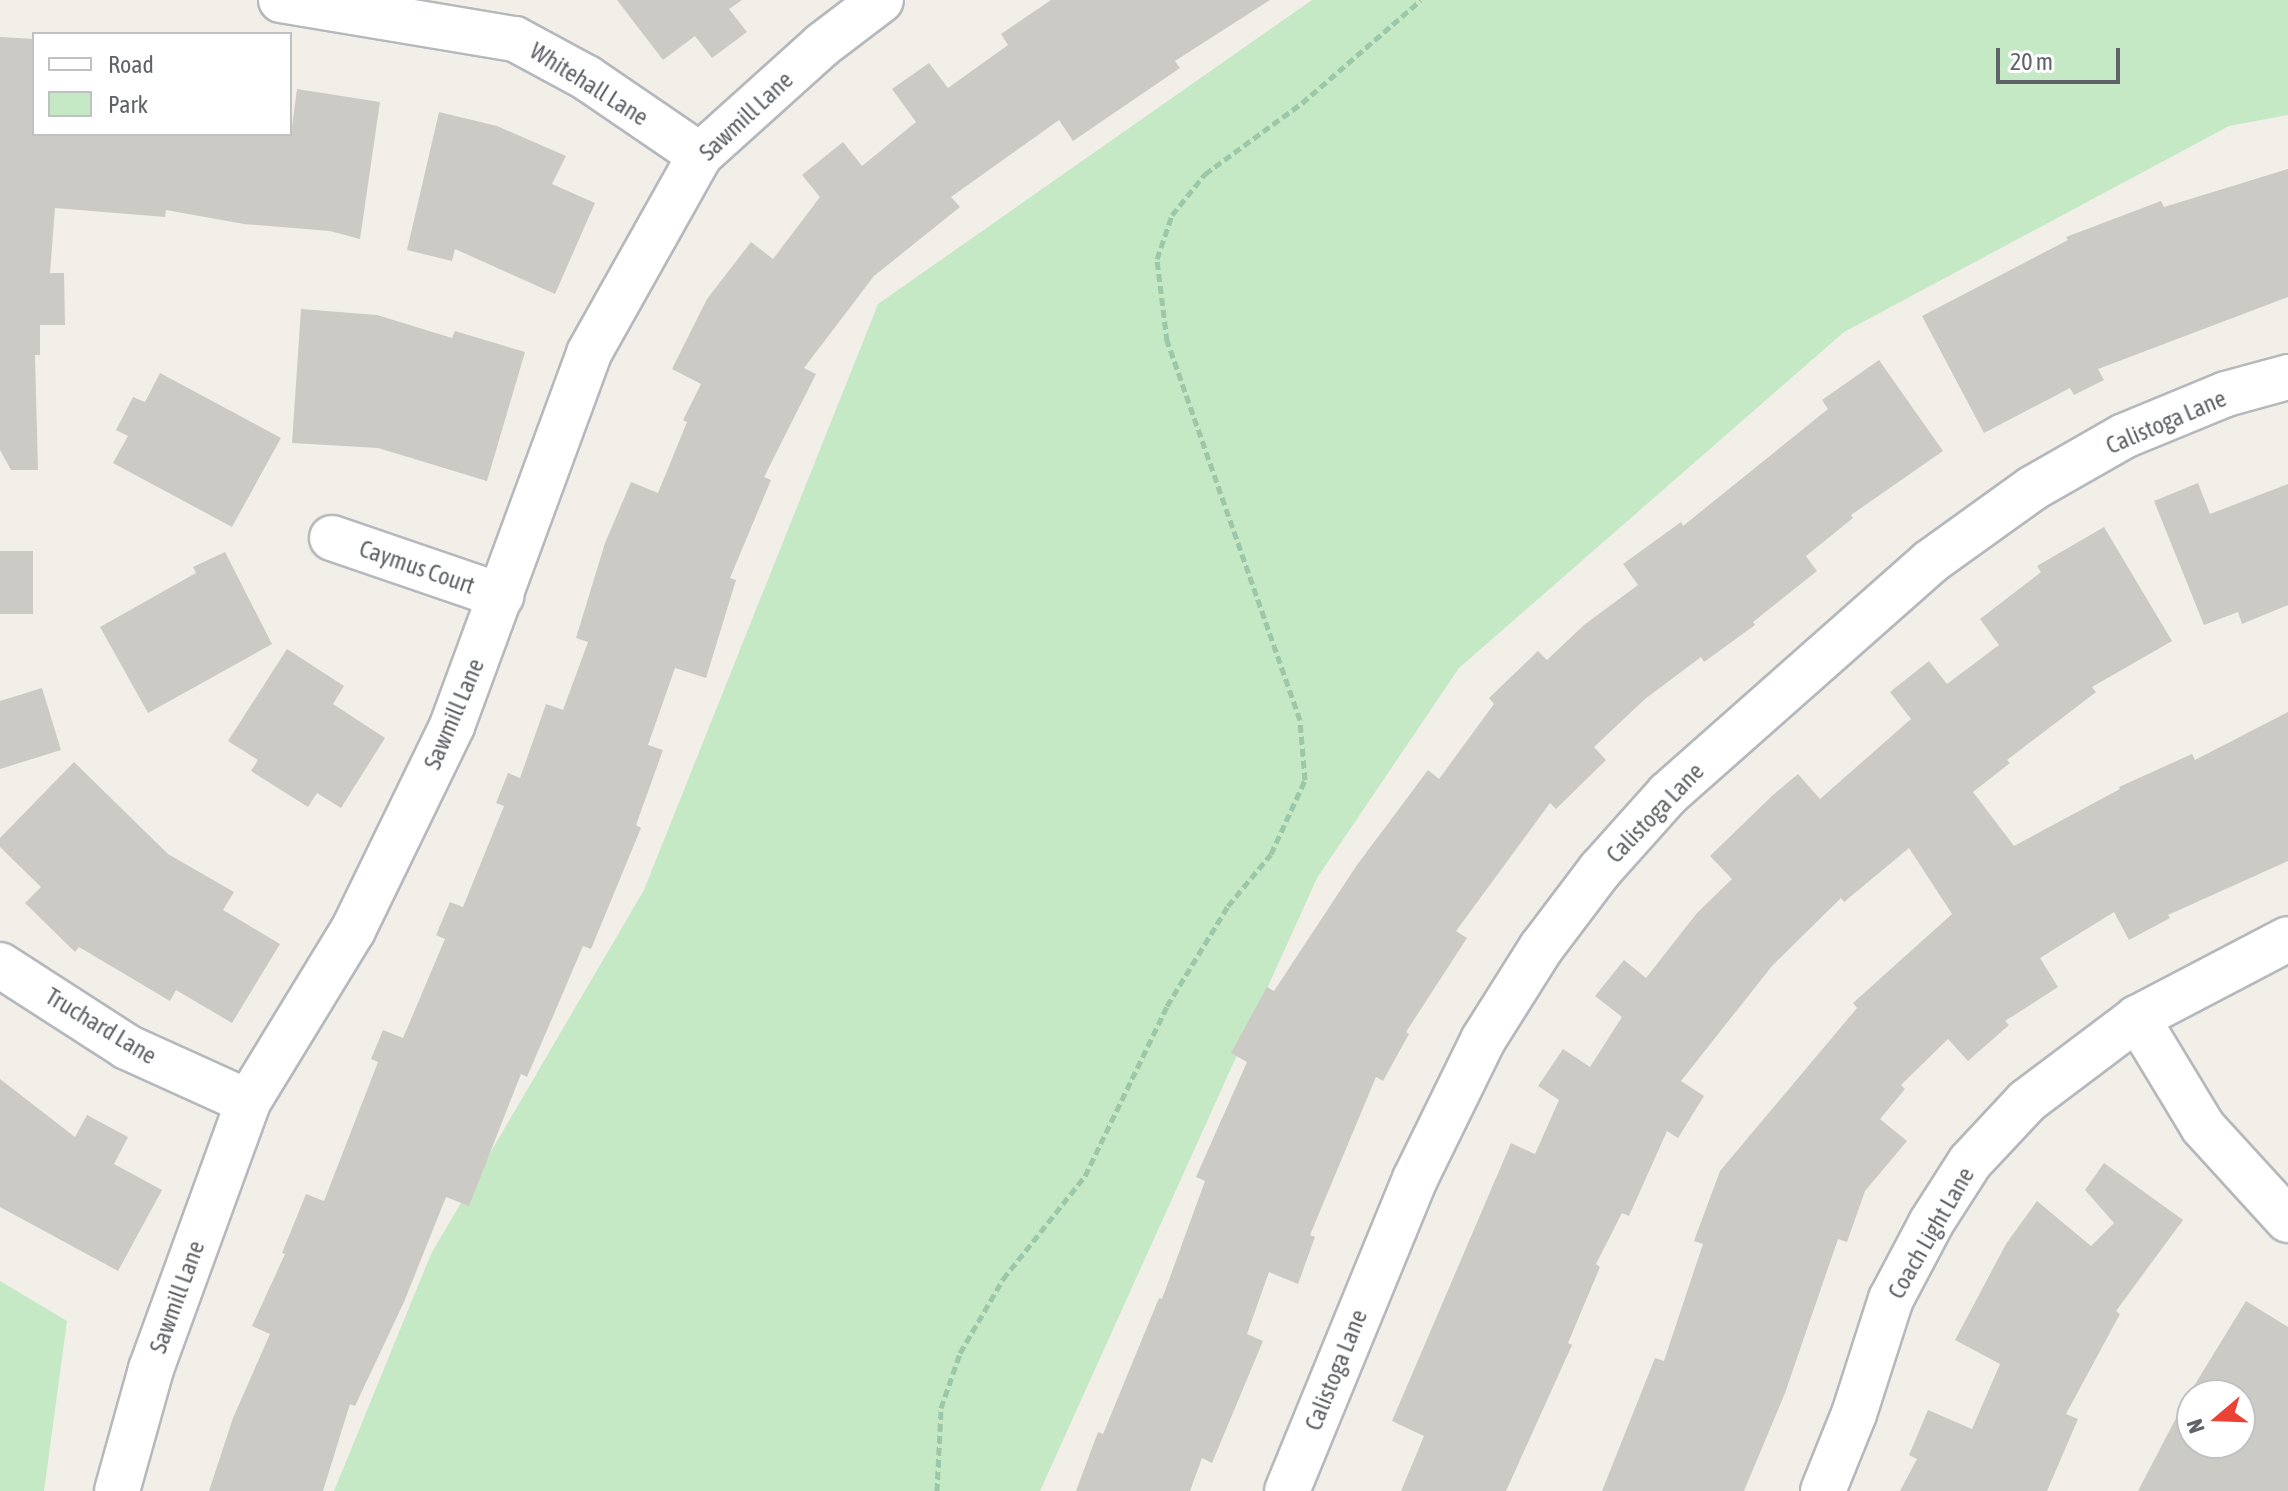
<!DOCTYPE html>
<html>
<head>
<meta charset="utf-8">
<style>
	body { margin:0 }
	#map { position:relative; width:2288px; height:1491px; overflow:hidden; background:#f1efe8; font-family:"Asap Condensed",sans-serif }
	div>[style] { position:absolute }
	[style*='--x'] { left:calc(var(--x)*1px); top:calc(var(--y)*1px); width:calc(var(--w)*1px); rotate:calc(var(--a)*1deg) }
	.green>* { inset:0; background:#c5e8c5 }
	.building>* { inset:0; background:#cccac5; transform-origin:0 0 }
	.path>* { height:5px; margin-top:-2.5px; transform-origin:0; background:repeating-linear-gradient(90deg,#9cc7a9 0 8px,transparent 0 12px) }
	.roads { filter:drop-shadow(2px 0 #b5b8bc) drop-shadow(-2px 0 #b5b8bc) drop-shadow(0 2px #b5b8bc) drop-shadow(0 -2px #b5b8bc) }
	.minor>* { height:44px; margin:-22px; padding:0 22px; transform-origin:22px; border-radius:22px; background:#fff }
	span { translate:-50% -50%; white-space:nowrap; text-align:center; line-height:1.15; -webkit-text-stroke:7px #fff; paint-order:stroke }
	.street-label { font-size:24px; color:#5f6368 }
	.legend { position:absolute; left:32px; top:32px; width:260px; height:104px; box-sizing:border-box; background:#fff; border:2px solid #bfc1c3; margin:0; padding:10px 14px; list-style:none; font-size:24px; color:#5f6368 }
	.legend li { display:flex; align-items:center; gap:16px; height:40px }
	.legend b { width:40px; border:2px solid #bfc1c3 }
	.north { position:absolute; left:2176px; top:1379px; width:80px; height:80px; box-sizing:border-box; background:#fff; border:2px solid #bfc1c3; border-radius:50%; rotate:251deg; font-size:22px; font-weight:700; line-height:32px; text-align:center; color:#5f6368 }
	.north::after { content:''; display:block; margin:auto; width:28px; height:36px; background:#ea4335; clip-path:polygon(50% 0,100% 100%,50% 72%,0 100%) }
	.scale { position:absolute; left:1996px; top:48px; width:124px; height:36px; box-sizing:border-box; border:4px solid #5f6368; border-top:0; padding-left:10px; font-size:24px; line-height:28px; white-space:nowrap; color:#5f6368; -webkit-text-stroke:6px #fff; paint-order:stroke }
</style>
</head>
<body>
<div id="map">
	<div class="green">
		<div style="clip-path:polygon(1312px 0,2288px 0,2288px 115px,2229px 126px,1844px 332px,1459px 668px,1317px 878px,1040px 1491px,334px 1491px,431px 1254px,644px 890px,878px 304px)"></div>
		<div style="clip-path:polygon(0 1281px,67px 1321px,44px 1491px,0 1491px)"></div>
	</div>
	<div class="building">
		<div style="clip-path:polygon(617px 0,742px 0,729px 9px,747px 32px,712px 58px,695px 36px,663px 60px)"></div>
		<div style="clip-path:polygon(1051px 0,1270px 0,1175px 61px,1180px 68px,1073px 141px,1059px 120px,951px 197px,960px 207px,874px 276px,804px 368px,816px 374px,764px 477px,771px 480px,730px 578px,736px 580px,706px 678px,675px 668px,648px 745px,663px 750px,636px 825px,641px 828px,591px 949px,583px 946px,527px 1077px,521px 1074px,469px 1206px,446px 1197px,404px 1302px,355px 1406px,350px 1404px,323px 1491px,209px 1491px,233px 1418px,270px 1334px,252px 1326px,285px 1254px,282px 1253px,306px 1194px,324px 1201px,378px 1062px,371px 1059px,383px 1030px,403px 1038px,445px 939px,436px 935px,450px 902px,463px 907px,504px 806px,496px 803px,508px 773px,520px 778px,546px 704px,563px 710px,588px 642px,576px 638px,605px 543px,631px 482px,658px 493px,687px 422px,683px 420px,701px 384px,672px 369px,707px 299px,751px 242px,773px 259px,820px 197px,802px 175px,843px 142px,862px 166px,916px 122px,892px 89px,929px 63px,948px 88px,1008px 45px,1001px 34px)"></div>
		<div style="clip-path:polygon(0 37px,34px 39px,34px 134px,291px 134px,297px 89px,380px 102px,360px 239px,330px 231px,244px 224px,166px 210px,165px 217px,55px 208px,50px 273px,64px 273px,65px 325px,40px 325px,40px 355px,35px 355px,38px 470px,11px 470px,0 450px)"></div>
		<div style="clip-path:polygon(439px 112px,497px 126px,566px 156px,552px 184px,595px 203px,555px 294px,455px 249px,452px 261px,407px 250px)"></div>
		<div style="clip-path:polygon(2288px 169px,2288px 297px,2098px 369px,2104px 380px,2074px 395px,2070px 388px,1984px 433px,1922px 316px,2068px 240px,2066px 237px,2161px 201px,2164px 207px)"></div>
		<div style="clip-path:polygon(301px 309px,377px 315px,452px 338px,455px 331px,525px 352px,487px 481px,378px 448px,292px 443px)"></div>
		<div style="clip-path:polygon(1879px 360px,1943px 451px,1851px 515px,1853px 518px,1806px 556px,1817px 571px,1753px 622px,1755px 625px,1704px 662px,1701px 657px,1645px 699px,1594px 747px,1606px 760px,1556px 809px,1550px 803px,1456px 931px,1467px 938px,1406px 1032px,1409px 1034px,1383px 1081px,1376px 1077px,1310px 1235px,1315px 1237px,1298px 1284px,1269px 1272px,1247px 1334px,1263px 1341px,1212px 1463px,1202px 1458px,1190px 1491px,1076px 1491px,1098px 1432px,1103px 1434px,1159px 1298px,1162px 1299px,1205px 1181px,1196px 1177px,1247px 1062px,1231px 1053px,1267px 987px,1274px 991px,1357px 865px,1428px 770px,1439px 779px,1494px 704px,1489px 698px,1538px 651px,1547px 660px,1584px 625px,1638px 585px,1623px 564px,1681px 522px,1683px 526px,1828px 409px,1822px 400px)"></div>
		<div style="clip-path:polygon(160px 373px,281px 438px,232px 527px,113px 463px,128px 436px,116px 430px,133px 397px,145px 402px)"></div>
		<div style="clip-path:polygon(2198px 483px,2210px 514px,2288px 484px,2288px 605px,2242px 624px,2238px 612px,2204px 625px,2154px 501px)"></div>
		<div style="clip-path:polygon(2104px 527px,2172px 641px,2092px 687px,2096px 692px,2007px 760px,2010px 763px,1973px 792px,2014px 846px,2120px 789px,2119px 787px,2192px 754px,2195px 760px,2288px 712px,2288px 861px,2168px 915px,2170px 918px,2129px 940px,2114px 912px,2040px 958px,2058px 987px,2005px 1021px,2009px 1025px,1968px 1061px,1948px 1039px,1901px 1085px,1905px 1089px,1880px 1119px,1907px 1141px,1865px 1191px,1847px 1242px,1838px 1239px,1785px 1393px,1744px 1491px,1602px 1491px,1655px 1358px,1664px 1361px,1703px 1244px,1694px 1241px,1720px 1171px,1857px 1008px,1853px 1003px,1952px 914px,1909px 848px,1844px 902px,1841px 898px,1772px 966px,1681px 1081px,1704px 1096px,1678px 1138px,1667px 1131px,1629px 1216px,1622px 1213px,1596px 1264px,1600px 1267px,1568px 1343px,1572px 1345px,1506px 1491px,1401px 1491px,1424px 1436px,1392px 1421px,1511px 1143px,1535px 1154px,1559px 1100px,1538px 1086px,1563px 1049px,1590px 1067px,1622px 1017px,1595px 996px,1624px 960px,1646px 978px,1697px 913px,1732px 879px,1710px 856px,1773px 795px,1798px 774px,1820px 799px,1911px 719px,1890px 692px,1929px 661px,1947px 684px,1999px 645px,1980px 619px,2041px 572px,2037px 566px)"></div>
		<div style="left:0;top:551px;width:33px;height:63px"></div>
		<div style="clip-path:polygon(225px 552px,272px 644px,148px 713px,100px 627px,196px 573px,193px 567px)"></div>
		<div style="clip-path:polygon(287px 649px,344px 686px,333px 704px,385px 738px,341px 808px,317px 793px,308px 807px,251px 771px,258px 760px,228px 741px)"></div>
		<div style="clip-path:polygon(42px 688px,61px 750px,0 769px,0 701px)"></div>
		<div style="clip-path:polygon(74px 762px,168px 854px,234px 892px,223px 910px,280px 944px,232px 1023px,176px 990px,170px 1001px,79px 947px,75px 952px,25px 903px,41px 887px,0 847px,0 838px)"></div>
		<div style="clip-path:polygon(0 1079px,75px 1137px,87px 1115px,128px 1137px,114px 1164px,162px 1190px,118px 1271px,0 1207px)"></div>
		<div style="clip-path:polygon(2104px 1163px,2183px 1220px,2116px 1311px,2120px 1314px,2066px 1414px,2078px 1419px,2047px 1491px,1900px 1491px,1917px 1459px,1909px 1455px,1928px 1410px,1972px 1429px,2000px 1364px,1955px 1340px,2006px 1244px,2037px 1201px,2091px 1246px,2114px 1223px,2085px 1190px)"></div>
		<div style="clip-path:polygon(evenodd,2246px 1301px,2288px 1327px,2288px 1491px,2138px 1491px,2186px 1399px,2246px 1301px,2192px 1395px,2240px 1395px,2240px 1443px,2192px 1443px,2192px 1395px)"></div>
	</div>
	<div class="path">
		<div style="--x:937;--y:1491;--w:83;--a:-87.2"></div>
		<div style="--x:941;--y:1408;--w:58;--a:-70.9"></div>
		<div style="--x:960;--y:1353;--w:86;--a:-59.8"></div>
		<div style="--x:1003;--y:1279;--w:132;--a:-51.5"></div>
		<div style="--x:1085;--y:1176;--w:189;--a:-64.2"></div>
		<div style="--x:1167;--y:1006;--w:117;--a:-58.6"></div>
		<div style="--x:1228;--y:906;--w:67;--a:-50.4"></div>
		<div style="--x:1271;--y:854;--w:81;--a:-65.3"></div>
		<div style="--x:1305;--y:780;--w:60;--a:-94.8"></div>
		<div style="--x:1300;--y:720;--w:402;--a:-109.3"></div>
		<div style="--x:1167;--y:341;--w:83;--a:-97"></div>
		<div style="--x:1157;--y:259;--w:46;--a:-71.2"></div>
		<div style="--x:1172;--y:215;--w:53;--a:-51.2"></div>
		<div style="--x:1205;--y:174;--w:120;--a:-36.2"></div>
		<div style="--x:1302;--y:103;--w:157;--a:-40.9"></div>
	</div>
	<div class="roads">
		<div class="minor">
			<div style="--x:281;--y:0;--w:237;--a:9.5"></div>
			<div style="--x:515;--y:39;--w:82;--a:28.4"></div>
			<div style="--x:587;--y:78;--w:137;--a:34.3"></div>
			<div style="--x:332;--y:538;--w:179;--a:18.9"></div>
			<div style="--x:0;--y:965;--w:151;--a:32.8"></div>
			<div style="--x:127;--y:1047;--w:133;--a:24.4"></div>
			<div style="--x:2137;--y:1018;--w:127;--a:58.8"></div>
			<div style="--x:2203;--y:1127;--w:126;--a:47.6"></div>
			<div style="--x:117;--y:1491;--w:127;--a:-74.4"></div>
			<div style="--x:151;--y:1369;--w:284;--a:-70"></div>
			<div style="--x:248;--y:1102;--w:202;--a:-58.6"></div>
			<div style="--x:353;--y:930;--w:227;--a:-64.1"></div>
			<div style="--x:452;--y:726;--w:397;--a:-69.8"></div>
			<div style="--x:589;--y:353;--w:227;--a:-60.7"></div>
			<div style="--x:700;--y:155;--w:164;--a:-42"></div>
			<div style="--x:822;--y:45;--w:74;--a:-37.3"></div>
			<div style="--x:1287;--y:1491;--w:337;--a:-67.7"></div>
			<div style="--x:1415;--y:1179;--w:155;--a:-63.9"></div>
			<div style="--x:1483;--y:1040;--w:109;--a:-57.8"></div>
			<div style="--x:1541;--y:948;--w:98;--a:-52.9"></div>
			<div style="--x:1600;--y:870;--w:102;--a:-48.2"></div>
			<div style="--x:1668;--y:794;--w:350;--a:-41.5"></div>
			<div style="--x:1930;--y:562;--w:127;--a:-35.7"></div>
			<div style="--x:2033;--y:488;--w:105;--a:-29.7"></div>
			<div style="--x:2124;--y:436;--w:110;--a:-22.4"></div>
			<div style="--x:2226;--y:394;--w:64;--a:-15.3"></div>
			<div style="--x:1823;--y:1491;--w:83;--a:-68.1"></div>
			<div style="--x:1854;--y:1414;--w:121;--a:-72.2"></div>
			<div style="--x:1891;--y:1299;--w:86;--a:-62.2"></div>
			<div style="--x:1931;--y:1223;--w:72;--a:-57.4"></div>
			<div style="--x:1970;--y:1162;--w:83;--a:-46.9"></div>
			<div style="--x:2027;--y:1101;--w:138;--a:-37"></div>
			<div style="--x:2137;--y:1018;--w:170;--a:-27.6"></div>
		</div>
	</div>
	<div class="street-label">
		<span style="left:589px;top:84px;rotate:32deg">Whitehall Lane</span>
		<span style="left:746px;top:116px;rotate:-43deg">Sawmill Lane</span>
		<span style="left:2166px;top:422px;rotate:-23deg">Calistoga Lane</span>
		<span style="left:417px;top:567px;rotate:19deg">Caymus Court</span>
		<span style="left:454px;top:714px;rotate:-67deg">Sawmill Lane</span>
		<span style="left:1655px;top:813px;rotate:-46deg">Calistoga Lane</span>
		<span style="left:101px;top:1026px;rotate:31deg">Truchard Lane</span>
		<span style="left:1931px;top:1233px;rotate:-60deg">Coach Light Lane</span>
		<span style="left:177px;top:1297px;rotate:-70deg">Sawmill Lane</span>
		<span style="left:1336px;top:1370px;rotate:-68deg">Calistoga Lane</span>
	</div>
	<ul class="legend">
	<li><b style="height:10px;background:#fff"></b>Road</li>
	<li><b style="height:22px;background:#c5e8c5"></b>Park</li>
	</ul>
	<div class="north">N</div>
	<div class="scale">20 m</div>
</div>
</body>
</html>
